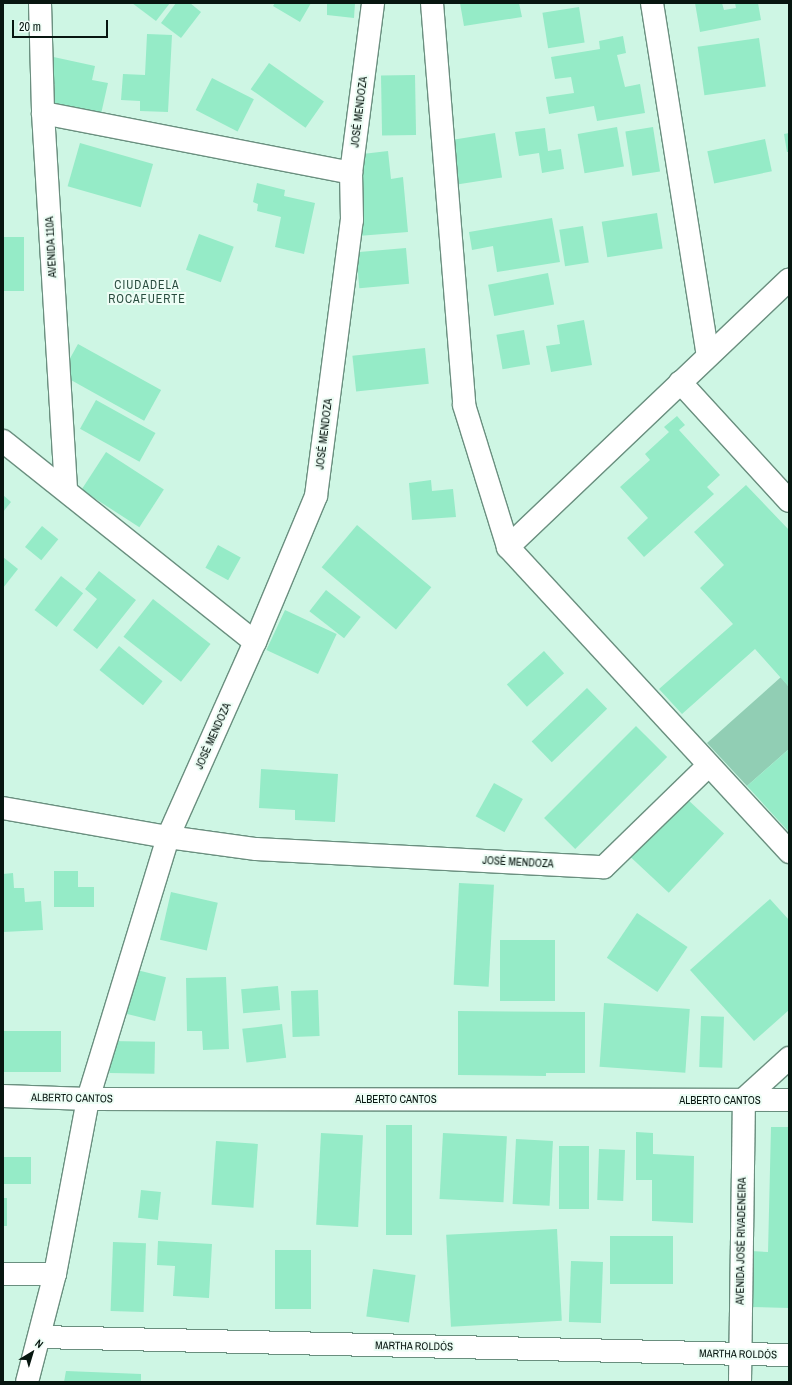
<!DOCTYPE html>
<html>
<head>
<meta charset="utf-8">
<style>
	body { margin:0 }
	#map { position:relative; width:792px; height:1385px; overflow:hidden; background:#cef6e4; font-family:"Archivo Narrow",sans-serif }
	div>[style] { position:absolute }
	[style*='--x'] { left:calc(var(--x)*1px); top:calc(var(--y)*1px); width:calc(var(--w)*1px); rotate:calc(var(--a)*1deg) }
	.green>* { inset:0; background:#91ceb4 }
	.building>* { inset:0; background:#95ebc7; transform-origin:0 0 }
	.roads { filter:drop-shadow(1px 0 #6a8f7f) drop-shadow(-1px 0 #6a8f7f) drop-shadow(0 1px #6a8f7f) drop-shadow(0 -1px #6a8f7f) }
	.minor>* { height:22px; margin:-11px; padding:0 11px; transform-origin:11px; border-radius:11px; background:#fff }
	span { translate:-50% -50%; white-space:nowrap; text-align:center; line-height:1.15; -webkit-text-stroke:4px #edfdf5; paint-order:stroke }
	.street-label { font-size:11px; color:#071610 }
	.neighbourhood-label { font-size:12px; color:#284c3e; letter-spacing:1px }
	.frame { position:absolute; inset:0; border:4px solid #071610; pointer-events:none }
	.north { position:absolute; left:12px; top:1333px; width:40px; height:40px; -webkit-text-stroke:3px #edfdf5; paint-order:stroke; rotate:38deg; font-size:11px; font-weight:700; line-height:16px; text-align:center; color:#071610 }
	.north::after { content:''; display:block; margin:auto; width:14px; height:18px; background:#071610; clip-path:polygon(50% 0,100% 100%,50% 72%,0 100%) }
	.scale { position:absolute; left:12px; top:20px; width:96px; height:18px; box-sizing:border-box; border:2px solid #071610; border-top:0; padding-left:5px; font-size:12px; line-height:14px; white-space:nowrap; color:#071610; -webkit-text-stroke:3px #edfdf5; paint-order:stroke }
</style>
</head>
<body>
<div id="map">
	<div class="green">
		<div style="clip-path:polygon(781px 677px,789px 687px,789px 749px,747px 786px,707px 743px)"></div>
	</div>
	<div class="building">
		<div style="clip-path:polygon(132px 3px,170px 3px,156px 21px)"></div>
		<div style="clip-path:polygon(176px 3px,190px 3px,201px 12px,181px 38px,161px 23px)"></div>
		<div style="clip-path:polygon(275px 3px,311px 3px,300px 22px,273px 6px)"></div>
		<div style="clip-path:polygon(327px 3px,355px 3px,354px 18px,327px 15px)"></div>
		<div style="clip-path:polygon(460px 3px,519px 3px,522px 17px,464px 26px)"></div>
		<div style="clip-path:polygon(695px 3px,722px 3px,724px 10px,736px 8px,735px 3px,758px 3px,761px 20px,700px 32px)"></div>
		<div style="left:579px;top:7px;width:36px;height:37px;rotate:81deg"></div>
		<div style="clip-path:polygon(147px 34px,172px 35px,168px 112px,140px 111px,140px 101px,121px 100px,123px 74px,145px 75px)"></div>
		<div style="clip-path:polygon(623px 36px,626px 53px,617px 55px,625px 87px,640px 84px,645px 113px,597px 121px,594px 106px,549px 114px,546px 97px,574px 93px,571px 77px,555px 79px,551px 57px,600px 49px,599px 41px)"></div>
		<div style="left:759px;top:38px;width:49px;height:62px;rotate:82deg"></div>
		<div style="clip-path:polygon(49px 56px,95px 66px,92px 80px,108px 83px,101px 114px,51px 103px,55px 84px,43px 81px)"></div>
		<div style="left:269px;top:63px;width:67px;height:32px;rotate:35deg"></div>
		<div style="left:415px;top:75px;width:60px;height:34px;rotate:89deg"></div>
		<div style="left:212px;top:78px;width:47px;height:36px;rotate:27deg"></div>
		<div style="left:617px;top:127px;width:40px;height:40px;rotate:80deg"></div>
		<div style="left:653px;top:127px;width:45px;height:28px;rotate:81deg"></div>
		<div style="clip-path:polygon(545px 128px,548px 151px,561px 149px,564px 169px,542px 173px,539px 153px,519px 156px,515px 132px)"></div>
		<div style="left:495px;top:133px;width:45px;height:44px;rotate:81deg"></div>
		<div style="clip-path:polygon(789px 133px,789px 152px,787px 152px,784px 134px)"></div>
		<div style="left:765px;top:139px;width:33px;height:59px;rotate:78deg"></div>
		<div style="left:80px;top:143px;width:76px;height:45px;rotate:16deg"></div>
		<div style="clip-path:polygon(388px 151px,391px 179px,403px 177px,408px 232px,358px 236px,354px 155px)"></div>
		<div style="clip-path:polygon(257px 183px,285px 190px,284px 196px,315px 203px,304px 254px,275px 247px,281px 217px,257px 211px,258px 204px,253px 202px)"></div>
		<div style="left:657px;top:213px;width:36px;height:56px;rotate:81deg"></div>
		<div style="clip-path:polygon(552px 218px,560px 262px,497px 272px,493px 246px,472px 250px,469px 232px)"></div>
		<div style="left:583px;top:226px;width:37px;height:24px;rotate:81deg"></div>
		<div style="left:199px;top:234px;width:37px;height:38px;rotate:20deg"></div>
		<div style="left:3px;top:237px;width:21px;height:54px"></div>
		<div style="left:406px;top:248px;width:36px;height:50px;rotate:85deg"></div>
		<div style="left:548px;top:273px;width:32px;height:61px;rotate:79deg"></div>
		<div style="clip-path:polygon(584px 320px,592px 365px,551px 372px,546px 346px,560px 344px,557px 325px)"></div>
		<div style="left:524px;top:330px;width:35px;height:28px;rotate:80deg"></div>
		<div style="left:78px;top:344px;width:95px;height:35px;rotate:29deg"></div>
		<div style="left:425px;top:348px;width:36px;height:73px;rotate:84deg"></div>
		<div style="left:96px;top:400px;width:68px;height:33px;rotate:29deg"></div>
		<div style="clip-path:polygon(677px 416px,685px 425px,679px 430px,720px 475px,707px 487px,714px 494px,644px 557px,627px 538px,648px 518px,620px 487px,650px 460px,645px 454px,669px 432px,664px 427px)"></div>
		<div style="left:106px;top:452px;width:69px;height:45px;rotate:33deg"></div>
		<div style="clip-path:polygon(431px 480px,432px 491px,453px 489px,456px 517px,412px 520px,409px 483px)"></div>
		<div style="clip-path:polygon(746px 485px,789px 530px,789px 687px,755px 649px,682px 714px,659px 689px,733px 624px,700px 588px,724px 565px,694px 532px)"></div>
		<div style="clip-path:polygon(3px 495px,11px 502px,3px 512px)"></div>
		<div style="left:357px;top:525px;width:97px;height:55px;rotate:40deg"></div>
		<div style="left:42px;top:526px;width:21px;height:27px;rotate:39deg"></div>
		<div style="left:218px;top:545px;width:26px;height:26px;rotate:29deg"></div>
		<div style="clip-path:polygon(3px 557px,18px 569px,3px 588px)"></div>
		<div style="clip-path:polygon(99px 571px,136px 600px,97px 649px,73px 630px,97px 599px,85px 589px)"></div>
		<div style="left:61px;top:576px;width:28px;height:43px;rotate:38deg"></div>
		<div style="left:326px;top:590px;width:44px;height:27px;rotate:38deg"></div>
		<div style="left:153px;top:599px;width:73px;height:48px;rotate:38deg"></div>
		<div style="left:285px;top:610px;width:57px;height:44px;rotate:25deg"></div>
		<div style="left:119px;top:646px;width:56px;height:31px;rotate:39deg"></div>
		<div style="left:544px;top:651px;width:30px;height:50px;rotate:48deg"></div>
		<div style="left:587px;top:688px;width:29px;height:77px;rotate:46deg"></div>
		<div style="left:636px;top:726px;width:44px;height:130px;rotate:45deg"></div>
		<div style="clip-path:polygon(789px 749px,789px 832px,747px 786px)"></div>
		<div style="clip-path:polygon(261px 769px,338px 774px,335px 822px,295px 820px,295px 810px,259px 808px)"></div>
		<div style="left:494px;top:783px;width:33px;height:38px;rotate:29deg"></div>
		<div style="left:686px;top:798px;width:52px;height:81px;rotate:43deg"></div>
		<div style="clip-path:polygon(54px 871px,78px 871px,78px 887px,94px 887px,94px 907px,54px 907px)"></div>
		<div style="clip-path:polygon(13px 873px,14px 888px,24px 888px,25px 902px,41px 901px,43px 930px,3px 932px,3px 874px)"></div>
		<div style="left:459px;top:883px;width:35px;height:102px;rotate:3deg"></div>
		<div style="left:171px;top:892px;width:48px;height:49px;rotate:13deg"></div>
		<div style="clip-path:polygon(770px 899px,789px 920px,789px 1010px,754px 1041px,690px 970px)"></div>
		<div style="left:637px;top:913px;width:61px;height:54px;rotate:34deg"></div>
		<div style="left:500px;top:940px;width:55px;height:61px"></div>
		<div style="left:133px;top:969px;width:34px;height:45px;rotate:14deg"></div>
		<div style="clip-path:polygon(226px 977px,229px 1049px,203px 1050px,202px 1031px,187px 1031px,186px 978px)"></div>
		<div style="left:278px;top:986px;width:24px;height:37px;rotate:85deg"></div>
		<div style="left:318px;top:990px;width:46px;height:27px;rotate:88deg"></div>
		<div style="left:604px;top:1003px;width:86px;height:64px;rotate:4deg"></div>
		<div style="clip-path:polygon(458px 1011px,585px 1012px,585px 1073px,546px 1073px,546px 1076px,458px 1075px)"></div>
		<div style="left:701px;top:1016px;width:23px;height:51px;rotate:2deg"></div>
		<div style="left:282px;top:1024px;width:34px;height:40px;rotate:83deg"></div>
		<div style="left:61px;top:1031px;width:41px;height:58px;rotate:90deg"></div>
		<div style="left:110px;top:1041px;width:45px;height:32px;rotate:1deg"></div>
		<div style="left:386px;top:1125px;width:26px;height:110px"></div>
		<div style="clip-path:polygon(771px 1127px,789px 1127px,789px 1308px,750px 1307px,751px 1251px,768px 1252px)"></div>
		<div style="clip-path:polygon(636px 1132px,653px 1133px,653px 1154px,694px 1156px,693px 1223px,652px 1221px,652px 1180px,636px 1180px)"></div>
		<div style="left:321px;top:1133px;width:42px;height:92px;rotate:3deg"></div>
		<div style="left:443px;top:1133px;width:64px;height:66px;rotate:3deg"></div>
		<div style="left:516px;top:1139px;width:37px;height:65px;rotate:3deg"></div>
		<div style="left:216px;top:1141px;width:42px;height:64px;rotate:4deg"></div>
		<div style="left:559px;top:1146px;width:30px;height:63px"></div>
		<div style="left:599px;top:1149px;width:26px;height:51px;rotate:2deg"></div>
		<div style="left:3px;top:1157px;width:28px;height:27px"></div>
		<div style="left:141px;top:1190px;width:20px;height:28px;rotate:6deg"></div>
		<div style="left:3px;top:1198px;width:4px;height:28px"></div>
		<div style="left:557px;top:1229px;width:92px;height:111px;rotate:87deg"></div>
		<div style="left:610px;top:1236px;width:63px;height:48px"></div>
		<div style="clip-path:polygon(158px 1241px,212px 1244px,209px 1298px,173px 1296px,175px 1266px,157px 1265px)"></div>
		<div style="left:113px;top:1242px;width:33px;height:69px;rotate:2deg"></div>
		<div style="left:275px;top:1250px;width:36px;height:59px"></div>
		<div style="left:571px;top:1261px;width:32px;height:61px;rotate:2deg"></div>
		<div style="left:373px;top:1269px;width:43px;height:48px;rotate:8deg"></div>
		<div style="clip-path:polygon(66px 1371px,141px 1374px,141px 1382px,64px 1382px)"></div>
	</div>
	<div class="roads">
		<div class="minor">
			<div style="--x:40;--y:3;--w:110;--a:88.4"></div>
			<div style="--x:43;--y:113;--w:378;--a:86.5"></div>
			<div style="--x:432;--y:3;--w:403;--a:85.4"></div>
			<div style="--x:464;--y:405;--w:149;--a:72.8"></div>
			<div style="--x:508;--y:547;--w:415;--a:47.3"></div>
			<div style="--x:652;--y:3;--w:357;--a:81"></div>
			<div style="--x:43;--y:113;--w:314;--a:11"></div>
			<div style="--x:680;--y:382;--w:161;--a:47.5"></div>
			<div style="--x:3;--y:441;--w:322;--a:38.6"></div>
			<div style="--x:508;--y:547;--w:388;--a:-43.6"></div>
			<div style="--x:3;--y:808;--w:168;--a:10"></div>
			<div style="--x:168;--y:837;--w:214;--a:-66"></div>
			<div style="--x:255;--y:642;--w:158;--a:-67.3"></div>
			<div style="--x:316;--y:496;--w:278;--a:-82.6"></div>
			<div style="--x:352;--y:220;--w:47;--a:-91.2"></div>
			<div style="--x:351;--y:173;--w:171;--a:-82.6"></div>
			<div style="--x:3;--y:1096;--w:85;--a:2"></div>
			<div style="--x:88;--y:1099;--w:701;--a:0.08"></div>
			<div style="--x:3;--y:1274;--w:52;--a:0"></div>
			<div style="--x:40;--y:1337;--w:749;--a:1.38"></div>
			<div style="--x:27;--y:1382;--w:112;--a:-75.5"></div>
			<div style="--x:55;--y:1274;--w:178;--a:-79.3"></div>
			<div style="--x:88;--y:1099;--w:274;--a:-73"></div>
			<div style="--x:168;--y:837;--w:89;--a:7.8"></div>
			<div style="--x:256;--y:849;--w:348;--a:3"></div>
			<div style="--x:604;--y:867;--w:145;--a:-44.2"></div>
			<div style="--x:740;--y:1382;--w:283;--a:-89.2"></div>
			<div style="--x:744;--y:1099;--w:61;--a:-42.3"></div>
		</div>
	</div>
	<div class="street-label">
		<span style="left:359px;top:112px;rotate:-83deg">JOSÉ MENDOZA</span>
		<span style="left:51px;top:247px;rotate:-93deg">AVENIDA 110A</span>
		<span style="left:324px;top:434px;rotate:-83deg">JOSÉ MENDOZA</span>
		<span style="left:213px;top:736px;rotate:-66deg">JOSÉ MENDOZA</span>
		<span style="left:518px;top:862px;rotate:3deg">JOSÉ MENDOZA</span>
		<span style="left:72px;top:1098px;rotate:1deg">ALBERTO CANTOS</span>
		<span style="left:396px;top:1099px">ALBERTO CANTOS</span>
		<span style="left:720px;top:1100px">ALBERTO CANTOS</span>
		<span style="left:741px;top:1241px;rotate:-89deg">AVENIDA JOSÉ RIVADENEIRA</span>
		<span style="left:414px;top:1346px;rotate:1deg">MARTHA ROLDÓS</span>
		<span style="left:738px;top:1354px;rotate:1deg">MARTHA ROLDÓS</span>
	</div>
	<div class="neighbourhood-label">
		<span style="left:147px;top:293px">CIUDADELA<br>ROCAFUERTE</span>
	</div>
	<div class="frame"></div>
	<div class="north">N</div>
	<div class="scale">20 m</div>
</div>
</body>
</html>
